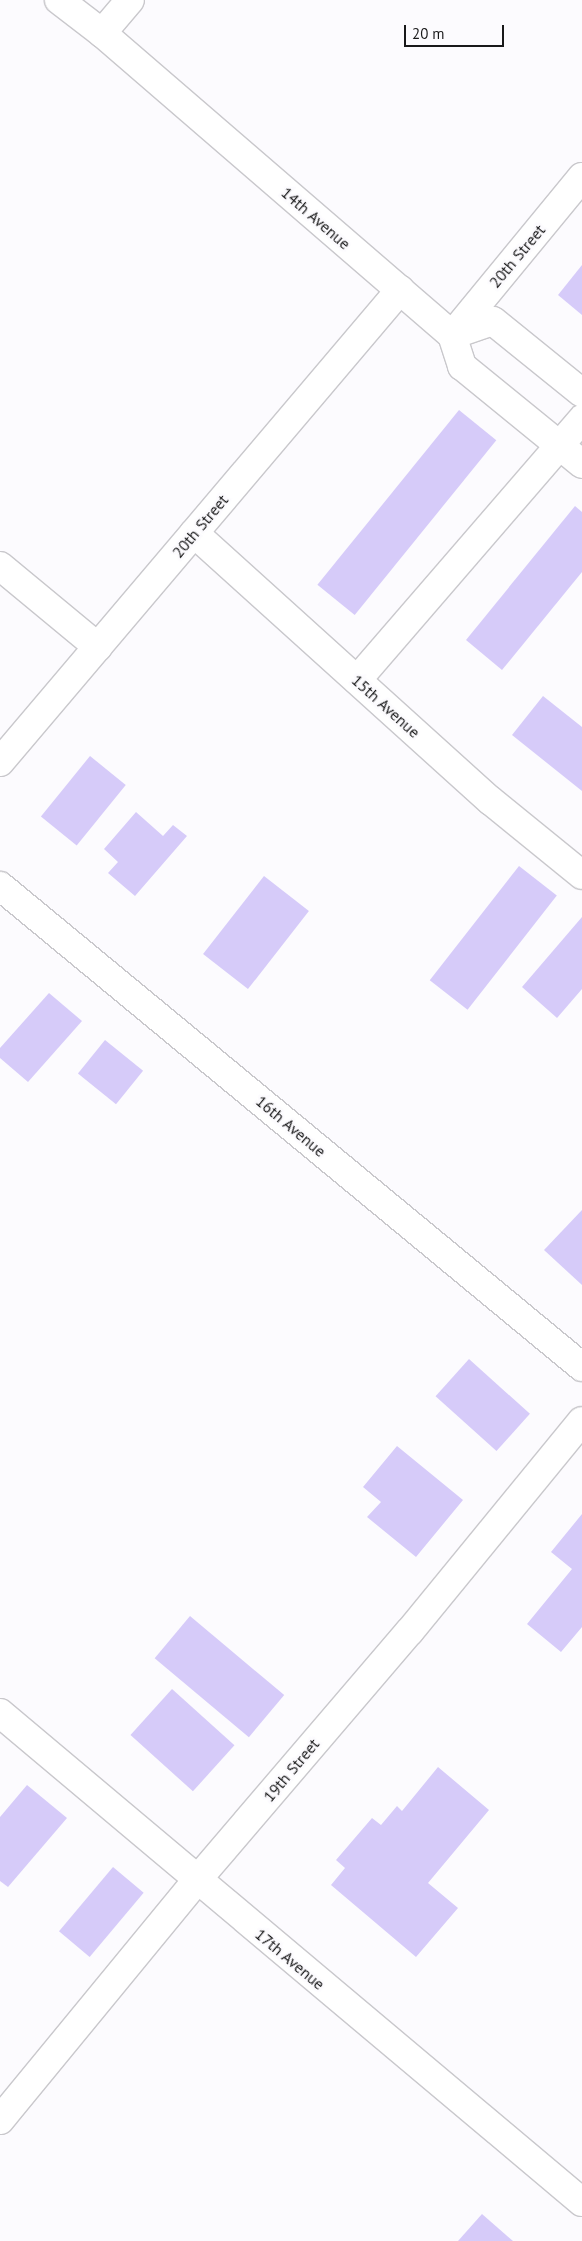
<!DOCTYPE html>
<html>
<head>
<meta charset="utf-8">
<style>
	body { margin:0 }
	#map { position:relative; width:582px; height:2241px; overflow:hidden; background:#fcfbfe; font-family:"PT Sans",sans-serif }
	div>[style] { position:absolute }
	[style*='--x'] { left:calc(var(--x)*1px); top:calc(var(--y)*1px); width:calc(var(--w)*1px); rotate:calc(var(--a)*1deg) }
	.building>* { inset:0; background:#d6cbf9; transform-origin:0 0 }
	.roads { filter:drop-shadow(1px 0 #c9c8cc) drop-shadow(-1px 0 #c9c8cc) drop-shadow(0 1px #c9c8cc) drop-shadow(0 -1px #c9c8cc) }
	.minor>* { height:28px; margin:-14px; padding:0 14px; transform-origin:14px; border-radius:14px; background:#fff }
	span { translate:-50% -50%; white-space:nowrap; text-align:center; line-height:1.15; -webkit-text-stroke:5px #fcfbfe; paint-order:stroke }
	.street-label { font-size:16px; color:#19191a }
	.scale { position:absolute; left:404px; top:25px; width:100px; height:22px; box-sizing:border-box; border:2px solid #19191a; border-top:0; padding-left:6px; font-size:15px; line-height:18px; white-space:nowrap; color:#19191a; -webkit-text-stroke:4px #fcfbfe; paint-order:stroke }
</style>
</head>
<body>
<div id="map">
	<div class="building">
		<div style="clip-path:polygon(582px 265px,582px 315px,558px 295px)"></div>
		<div style="left:459px;top:410px;width:48px;height:225px;rotate:39deg"></div>
		<div style="clip-path:polygon(575px 506px,582px 512px,582px 572px,502px 670px,466px 640px)"></div>
		<div style="clip-path:polygon(543px 696px,582px 727px,582px 791px,512px 735px)"></div>
		<div style="left:90px;top:756px;width:46px;height:78px;rotate:39deg"></div>
		<div style="clip-path:polygon(136px 812px,163px 836px,173px 825px,187px 836px,135px 896px,108px 873px,118px 862px,104px 849px)"></div>
		<div style="left:519px;top:866px;width:48px;height:145px;rotate:38deg"></div>
		<div style="left:264px;top:876px;width:57px;height:99px;rotate:38deg"></div>
		<div style="clip-path:polygon(582px 917px,582px 989px,557px 1018px,522px 987px)"></div>
		<div style="clip-path:polygon(49px 993px,82px 1021px,28px 1082px,0 1058px,0 1048px)"></div>
		<div style="left:105px;top:1040px;width:49px;height:43px;rotate:39deg"></div>
		<div style="clip-path:polygon(582px 1210px,582px 1285px,544px 1250px)"></div>
		<div style="left:469px;top:1359px;width:82px;height:50px;rotate:42deg"></div>
		<div style="clip-path:polygon(397px 1446px,463px 1500px,416px 1557px,367px 1517px,381px 1502px,363px 1487px)"></div>
		<div style="clip-path:polygon(582px 1514px,582px 1627px,561px 1652px,527px 1624px,572px 1569px,551px 1552px)"></div>
		<div style="left:190px;top:1616px;width:123px;height:55px;rotate:40deg"></div>
		<div style="left:172px;top:1689px;width:84px;height:62px;rotate:42deg"></div>
		<div style="clip-path:polygon(438px 1767px,489px 1810px,428px 1883px,458px 1908px,416px 1957px,331px 1885px,345px 1868px,336px 1860px,372px 1818px,381px 1825px,397px 1806px,402px 1811px)"></div>
		<div style="clip-path:polygon(27px 1785px,67px 1818px,8px 1887px,0 1881px,0 1817px)"></div>
		<div style="left:113px;top:1867px;width:40px;height:84px;rotate:40deg"></div>
		<div style="clip-path:polygon(482px 2214px,513px 2241px,458px 2241px)"></div>
	</div>
	<div class="roads">
		<div class="minor">
			<div style="--x:59;--y:0;--w:54;--a:37.5"></div>
			<div style="--x:102;--y:33;--w:462;--a:40.8"></div>
			<div style="--x:452;--y:335;--w:43;--a:-18.9"></div>
			<div style="--x:493;--y:321;--w:114;--a:39"></div>
			<div style="--x:102;--y:33;--w:43;--a:-49.7"></div>
			<div style="--x:582;--y:177;--w:205;--a:129.4"></div>
			<div style="--x:452;--y:335;--w:33;--a:72"></div>
			<div style="--x:462;--y:366;--w:155;--a:39.2"></div>
			<div style="--x:194;--y:533;--w:400;--a:42.1"></div>
			<div style="--x:491;--y:801;--w:117;--a:39.1"></div>
			<div style="--x:0;--y:566;--w:127;--a:39.6"></div>
			<div style="--x:357;--y:680;--w:345;--a:-49.2"></div>
			<div style="--x:0;--y:762;--w:619;--a:-49.72"></div>
			<div style="--x:0;--y:886;--w:755;--a:39.57"></div>
			<div style="--x:0;--y:1713;--w:760;--a:40.04"></div>
			<div style="--x:0;--y:2120;--w:310;--a:-50.6"></div>
			<div style="--x:197;--y:1880;--w:328;--a:-49.5"></div>
			<div style="--x:410;--y:1631;--w:271;--a:-50.7"></div>
		</div>
	</div>
	<div class="street-label">
		<span style="left:316px;top:218px;rotate:41deg">14th Avenue</span>
		<span style="left:517px;top:256px;rotate:-50deg">20th Street</span>
		<span style="left:200px;top:526px;rotate:-50deg">20th Street</span>
		<span style="left:386px;top:706px;rotate:42deg">15th Avenue</span>
		<span style="left:291px;top:1126px;rotate:40deg">16th Avenue</span>
		<span style="left:291px;top:1770px;rotate:-50deg">19th Street</span>
		<span style="left:290px;top:1959px;rotate:40deg">17th Avenue</span>
	</div>
	<div class="scale">20 m</div>
</div>
</body>
</html>
